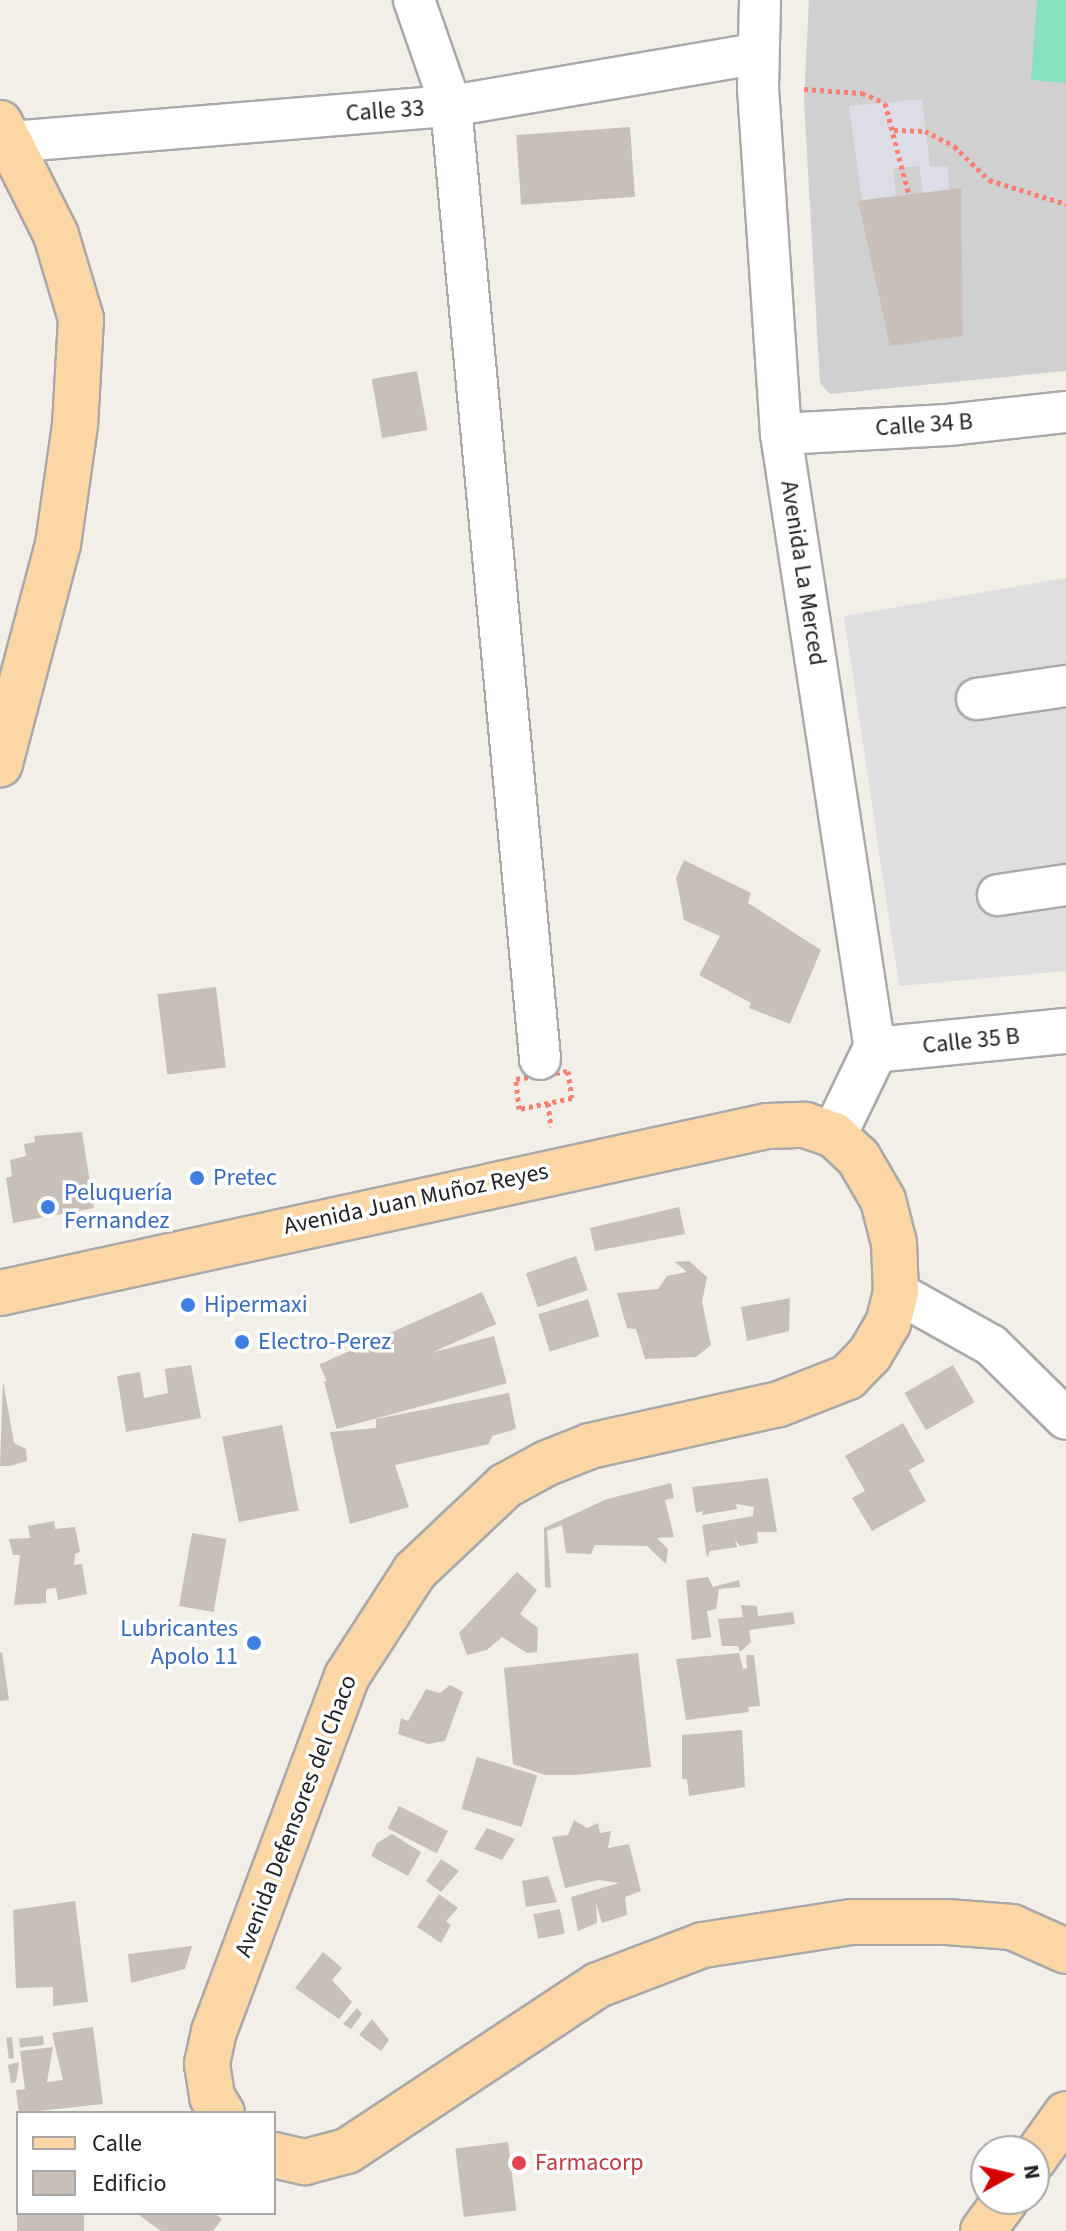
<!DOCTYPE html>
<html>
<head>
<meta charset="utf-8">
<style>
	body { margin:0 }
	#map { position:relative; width:1066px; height:2231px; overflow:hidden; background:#f2efe9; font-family:"Source Sans 3",sans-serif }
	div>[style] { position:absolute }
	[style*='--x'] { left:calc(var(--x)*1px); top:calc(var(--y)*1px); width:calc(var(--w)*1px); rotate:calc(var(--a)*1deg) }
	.residential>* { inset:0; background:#e0dfdf }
	.religious>* { inset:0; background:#d0d0d0 }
	.pitch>* { inset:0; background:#88e0be }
	.plaza>* { inset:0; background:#dddde8 }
	.building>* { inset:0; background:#c7bfb8; transform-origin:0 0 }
	.path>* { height:5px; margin-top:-2.5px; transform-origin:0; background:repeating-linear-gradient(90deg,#fa8072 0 4px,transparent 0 8px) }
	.roads { filter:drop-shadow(2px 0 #a9a9a9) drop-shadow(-2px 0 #a9a9a9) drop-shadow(0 2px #a9a9a9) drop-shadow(0 -2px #a9a9a9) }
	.minor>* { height:40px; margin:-20px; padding:0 20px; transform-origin:20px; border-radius:20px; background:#fff }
	.tertiary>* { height:44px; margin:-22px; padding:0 22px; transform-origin:22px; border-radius:22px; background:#fff }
	.primary>* { height:44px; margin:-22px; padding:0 22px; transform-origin:22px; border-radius:22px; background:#fcd6a4 }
	.dots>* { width:22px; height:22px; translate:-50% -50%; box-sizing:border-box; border:4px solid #fff; border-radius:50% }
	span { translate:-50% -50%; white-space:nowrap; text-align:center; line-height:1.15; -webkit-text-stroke:7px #fff; paint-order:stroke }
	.street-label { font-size:24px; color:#222 }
	.shop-label { font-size:24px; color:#366cbe }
	.left { translate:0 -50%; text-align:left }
	.right { translate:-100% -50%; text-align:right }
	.health-label { font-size:24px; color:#be3a42 }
	.legend { position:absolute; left:16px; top:2111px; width:260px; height:104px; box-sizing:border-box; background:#fff; border:2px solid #a7a7a7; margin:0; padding:10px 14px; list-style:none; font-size:24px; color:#222 }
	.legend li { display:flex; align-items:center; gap:16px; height:40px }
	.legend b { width:40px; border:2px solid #a7a7a7 }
	.north { position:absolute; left:970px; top:2135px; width:80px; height:80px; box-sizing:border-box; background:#fff; border:2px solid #a7a7a7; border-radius:50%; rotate:82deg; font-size:22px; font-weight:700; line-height:32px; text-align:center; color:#222 }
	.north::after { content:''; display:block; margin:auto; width:28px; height:36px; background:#d40000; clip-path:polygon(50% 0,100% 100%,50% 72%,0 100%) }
</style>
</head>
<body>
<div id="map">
	<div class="residential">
		<div style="clip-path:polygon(1066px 578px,1066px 971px,899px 986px,844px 616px)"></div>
	</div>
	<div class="religious">
		<div style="clip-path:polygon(809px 0,1066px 0,1066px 371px,830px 394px,820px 383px,804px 101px)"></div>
	</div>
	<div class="pitch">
		<div style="clip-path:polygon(1037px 0,1066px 0,1066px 83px,1031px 80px)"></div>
	</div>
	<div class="plaza">
		<div style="clip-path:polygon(922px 99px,930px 166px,948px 167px,949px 190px,923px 193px,919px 166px,893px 168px,896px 196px,862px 200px,849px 106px)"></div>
	</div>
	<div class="building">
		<div style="left:630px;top:127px;width:70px;height:114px;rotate:86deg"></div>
		<div style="clip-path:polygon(961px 188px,963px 336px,890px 346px,858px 201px)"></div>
		<div style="left:417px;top:371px;width:60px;height:46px;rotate:80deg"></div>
		<div style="clip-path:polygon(684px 860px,751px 893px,748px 903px,821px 950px,790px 1024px,749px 1008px,751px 1003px,699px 975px,720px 936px,684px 920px,676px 878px)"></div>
		<div style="left:216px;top:987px;width:81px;height:59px;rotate:83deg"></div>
		<div style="clip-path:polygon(82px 1132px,94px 1208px,13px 1223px,6px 1178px,12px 1176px,10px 1160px,26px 1156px,24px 1144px,35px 1142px,34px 1136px)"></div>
		<div style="clip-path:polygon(679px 1207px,685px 1234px,595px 1251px,590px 1228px)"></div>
		<div style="left:576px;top:1256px;width:36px;height:53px;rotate:71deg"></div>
		<div style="clip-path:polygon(689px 1261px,707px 1277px,702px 1302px,711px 1345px,696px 1357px,645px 1359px,636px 1329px,627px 1328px,617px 1293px,658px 1289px,667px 1276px,687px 1272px,675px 1262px)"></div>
		<div style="left:482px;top:1292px;width:35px;height:178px;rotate:66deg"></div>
		<div style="clip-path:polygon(790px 1298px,789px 1331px,747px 1341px,741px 1307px)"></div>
		<div style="left:588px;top:1299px;width:39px;height:52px;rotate:73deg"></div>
		<div style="left:494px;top:1336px;width:49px;height:176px;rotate:75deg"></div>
		<div style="clip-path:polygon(191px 1365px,201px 1418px,126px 1432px,117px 1376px,140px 1372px,144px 1398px,168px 1393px,165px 1369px)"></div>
		<div style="left:953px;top:1365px;width:43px;height:56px;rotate:60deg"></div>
		<div style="clip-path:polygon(3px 1381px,14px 1443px,26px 1449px,27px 1461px,9px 1466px,0 1466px)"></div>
		<div style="clip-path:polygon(509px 1393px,516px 1429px,492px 1436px,489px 1444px,395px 1465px,409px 1507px,350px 1524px,330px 1432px,376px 1428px,376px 1419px)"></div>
		<div style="clip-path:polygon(903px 1423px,925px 1461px,909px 1470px,926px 1501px,872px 1531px,852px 1498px,865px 1491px,845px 1456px)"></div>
		<div style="left:282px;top:1425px;width:87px;height:61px;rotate:79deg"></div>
		<div style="clip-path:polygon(768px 1478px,777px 1532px,757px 1532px,758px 1543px,740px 1546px,735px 1540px,737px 1547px,710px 1551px,707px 1558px,702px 1525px,753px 1516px,754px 1507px,736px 1504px,737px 1509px,702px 1515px,703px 1511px,696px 1513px,692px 1487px)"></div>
		<div style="clip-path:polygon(671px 1483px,674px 1498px,665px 1500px,674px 1537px,657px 1538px,668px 1549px,666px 1564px,647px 1546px,595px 1545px,591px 1554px,566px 1553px,562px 1525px,547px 1531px,551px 1588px,545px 1587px,544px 1528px,607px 1499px)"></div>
		<div style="clip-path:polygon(54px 1521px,55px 1529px,75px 1527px,80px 1552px,75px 1554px,74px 1565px,82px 1564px,87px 1594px,58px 1600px,56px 1588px,46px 1589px,46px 1603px,14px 1605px,20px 1555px,13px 1555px,9px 1539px,30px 1538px,28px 1526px)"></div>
		<div style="left:192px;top:1533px;width:35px;height:74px;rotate:10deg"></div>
		<div style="clip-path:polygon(517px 1572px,537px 1590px,520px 1614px,538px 1628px,537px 1652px,527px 1653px,502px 1637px,487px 1650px,467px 1655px,459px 1633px)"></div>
		<div style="clip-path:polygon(708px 1577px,713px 1587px,739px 1580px,740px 1587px,719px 1589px,716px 1609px,707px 1611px,711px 1637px,692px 1640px,686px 1580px)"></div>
		<div style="clip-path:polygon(741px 1605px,757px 1606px,758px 1616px,793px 1612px,795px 1624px,749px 1630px,751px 1642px,740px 1652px,738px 1646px,722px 1646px,718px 1619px,743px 1617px)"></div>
		<div style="clip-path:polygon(2px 1652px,9px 1700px,0 1701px,0 1653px)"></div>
		<div style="clip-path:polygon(638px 1653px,651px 1767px,576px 1775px,545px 1775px,513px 1764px,504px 1668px)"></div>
		<div style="clip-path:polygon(739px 1653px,743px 1669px,747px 1668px,746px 1655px,754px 1655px,760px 1706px,748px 1707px,749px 1712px,686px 1720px,676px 1659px)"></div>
		<div style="clip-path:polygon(450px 1685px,463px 1692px,445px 1741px,428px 1744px,398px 1734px,401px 1718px,408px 1721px,426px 1689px,440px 1693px)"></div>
		<div style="clip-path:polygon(742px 1730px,745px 1787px,689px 1796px,687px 1779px,682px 1779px,682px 1735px)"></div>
		<div style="left:477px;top:1757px;width:63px;height:54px;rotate:17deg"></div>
		<div style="left:399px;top:1806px;width:55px;height:25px;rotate:27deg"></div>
		<div style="clip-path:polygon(574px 1820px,587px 1828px,598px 1823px,600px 1833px,611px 1831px,608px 1848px,629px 1844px,641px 1891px,625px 1897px,627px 1915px,602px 1923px,596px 1903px,597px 1923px,578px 1931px,571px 1897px,619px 1883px,599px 1880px,565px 1888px,552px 1837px,568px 1835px)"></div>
		<div style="clip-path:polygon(487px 1828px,515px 1839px,502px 1860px,474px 1849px)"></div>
		<div style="clip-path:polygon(392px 1834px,421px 1852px,408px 1876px,371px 1856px,377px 1843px)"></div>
		<div style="clip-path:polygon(441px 1859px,459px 1871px,441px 1892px,426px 1881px)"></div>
		<div style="clip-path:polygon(548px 1876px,557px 1902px,526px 1907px,522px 1881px)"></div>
		<div style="clip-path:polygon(439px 1894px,458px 1908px,446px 1921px,451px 1925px,441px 1943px,417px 1927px)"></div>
		<div style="clip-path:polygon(75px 1901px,88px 2002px,53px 2006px,53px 1987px,16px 1988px,13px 1910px)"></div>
		<div style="left:560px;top:1909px;width:25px;height:27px;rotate:79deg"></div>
		<div style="clip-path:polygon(192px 1946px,185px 1969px,131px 1983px,128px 1954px)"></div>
		<div style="clip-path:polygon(323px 1952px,342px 1968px,332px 1980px,352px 2002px,339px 2019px,295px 1988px)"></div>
		<div style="clip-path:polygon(357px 2008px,362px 2014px,351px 2029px,343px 2024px)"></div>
		<div style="clip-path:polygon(372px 2019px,389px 2040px,381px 2051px,359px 2035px)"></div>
		<div style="clip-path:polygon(93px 2027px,103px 2104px,19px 2113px,16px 2090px,25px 2089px,20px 2051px,53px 2047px,47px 2082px,63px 2080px,52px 2033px)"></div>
		<div style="left:43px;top:2036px;width:9px;height:24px;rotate:84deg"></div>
		<div style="clip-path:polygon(12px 2037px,14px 2058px,9px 2059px,6px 2038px)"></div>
		<div style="clip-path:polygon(19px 2062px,16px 2082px,11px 2083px,8px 2065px)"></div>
		<div style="left:508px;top:2142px;width:69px;height:53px;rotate:83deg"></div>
		<div style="left:17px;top:2213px;width:67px;height:18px"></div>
		<div style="clip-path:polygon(136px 2213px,214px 2213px,222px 2219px,213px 2231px,161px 2231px)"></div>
	</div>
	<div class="path">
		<div style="--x:804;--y:89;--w:58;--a:3.9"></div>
		<div style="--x:862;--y:93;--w:25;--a:23"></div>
		<div style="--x:885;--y:103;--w:95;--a:75.4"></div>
		<div style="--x:894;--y:130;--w:31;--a:2"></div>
		<div style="--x:925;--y:131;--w:33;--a:27"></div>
		<div style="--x:954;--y:146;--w:49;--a:44.2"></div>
		<div style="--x:989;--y:180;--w:81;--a:17.3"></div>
		<div style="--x:568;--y:1071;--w:27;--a:82"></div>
		<div style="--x:572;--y:1098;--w:54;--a:168.3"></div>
		<div style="--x:519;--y:1109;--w:30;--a:-96"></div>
		<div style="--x:516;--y:1079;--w:53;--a:-8.7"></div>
		<div style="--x:548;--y:1103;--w:24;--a:83"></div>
	</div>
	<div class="roads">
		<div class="minor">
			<div style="--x:414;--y:0;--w:112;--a:70.8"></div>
			<div style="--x:451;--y:106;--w:957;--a:84.66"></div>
			<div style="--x:760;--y:0;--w:88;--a:91.3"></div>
			<div style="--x:758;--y:88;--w:347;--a:86.2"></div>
			<div style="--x:781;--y:434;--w:623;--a:81.32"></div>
			<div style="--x:10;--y:142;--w:442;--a:-4.7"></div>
			<div style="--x:451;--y:106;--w:309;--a:-9.7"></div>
			<div style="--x:781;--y:434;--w:167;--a:-3.1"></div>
			<div style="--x:948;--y:425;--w:119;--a:-6.3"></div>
			<div style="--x:977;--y:699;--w:90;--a:-8.3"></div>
			<div style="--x:998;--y:895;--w:69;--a:-8.4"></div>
			<div style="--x:896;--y:1292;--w:109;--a:29.2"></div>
			<div style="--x:991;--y:1345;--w:105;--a:44.6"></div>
		</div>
		<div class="tertiary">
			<div style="--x:834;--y:1135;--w:94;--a:-64.2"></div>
			<div style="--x:875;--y:1050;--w:192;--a:-5.7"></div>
		</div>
		<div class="primary">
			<div style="--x:0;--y:123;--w:125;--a:63.4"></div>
			<div style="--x:56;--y:235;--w:88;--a:73.4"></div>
			<div style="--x:81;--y:319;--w:106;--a:93.2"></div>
			<div style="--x:75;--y:425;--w:120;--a:98.1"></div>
			<div style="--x:58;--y:544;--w:228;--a:104.8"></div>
			<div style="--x:0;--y:1293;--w:785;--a:-12.28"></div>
			<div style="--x:767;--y:1126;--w:38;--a:-2"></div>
			<div style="--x:805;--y:1125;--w:31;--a:19"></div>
			<div style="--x:834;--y:1135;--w:33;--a:43"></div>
			<div style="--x:858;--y:1157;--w:50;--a:59.8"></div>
			<div style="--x:883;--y:1200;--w:44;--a:75.7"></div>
			<div style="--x:894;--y:1243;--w:49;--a:87.7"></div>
			<div style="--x:896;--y:1292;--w:32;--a:104"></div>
			<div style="--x:888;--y:1323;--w:36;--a:120"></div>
			<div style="--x:870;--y:1354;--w:32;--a:134"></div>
			<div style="--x:848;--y:1377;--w:74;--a:158.6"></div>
			<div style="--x:779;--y:1404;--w:194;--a:167.5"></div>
			<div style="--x:590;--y:1446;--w:46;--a:158.4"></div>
			<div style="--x:547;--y:1463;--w:48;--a:151.3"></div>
			<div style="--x:505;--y:1486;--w:124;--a:136.6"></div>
			<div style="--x:415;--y:1571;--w:125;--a:122.9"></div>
			<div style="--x:347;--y:1676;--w:379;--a:110.5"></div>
			<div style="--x:214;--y:2031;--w:34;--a:102"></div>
			<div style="--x:207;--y:2064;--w:33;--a:81"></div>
			<div style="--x:212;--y:2097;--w:19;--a:58"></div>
			<div style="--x:274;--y:2155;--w:32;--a:13"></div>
			<div style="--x:305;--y:2162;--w:43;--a:-14.7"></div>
			<div style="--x:347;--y:2151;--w:301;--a:-33.5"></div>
			<div style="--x:598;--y:1985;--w:112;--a:-20.9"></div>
			<div style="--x:703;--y:1945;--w:150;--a:-8.8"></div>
			<div style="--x:851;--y:1922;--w:96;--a:0"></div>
			<div style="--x:947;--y:1922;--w:65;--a:4.4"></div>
			<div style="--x:1012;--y:1927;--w:59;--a:24"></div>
			<div style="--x:1034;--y:2159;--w:55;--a:-54.6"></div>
			<div style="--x:983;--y:2231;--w:39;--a:-54"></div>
		</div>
	</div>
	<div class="dots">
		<div style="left:197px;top:1178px;background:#3f7fe0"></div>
		<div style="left:48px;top:1207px;background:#3f7fe0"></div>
		<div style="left:188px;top:1305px;background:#3f7fe0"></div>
		<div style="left:242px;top:1342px;background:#3f7fe0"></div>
		<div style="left:254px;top:1643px;background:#3f7fe0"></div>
		<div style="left:519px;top:2163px;background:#e0444e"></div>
	</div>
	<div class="street-label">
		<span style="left:385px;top:111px;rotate:-4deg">Calle 33</span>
		<span style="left:924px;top:425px;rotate:-4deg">Calle 34 B</span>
		<span style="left:803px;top:573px;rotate:81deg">Avenida La Merced</span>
		<span style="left:971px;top:1041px;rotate:-6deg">Calle 35 B</span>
		<span style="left:416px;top:1199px;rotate:-12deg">Avenida Juan Muñoz Reyes</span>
		<span style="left:296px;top:1816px;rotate:-69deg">Avenida Defensores del Chaco</span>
	</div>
	<div class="shop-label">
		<span class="left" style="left:213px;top:1178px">Pretec</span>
		<span class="left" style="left:64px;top:1207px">Peluquería<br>Fernandez</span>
		<span class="left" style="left:204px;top:1305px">Hipermaxi</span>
		<span class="left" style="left:258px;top:1342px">Electro-Perez</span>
		<span class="right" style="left:238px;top:1643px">Lubricantes<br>Apolo 11</span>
	</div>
	<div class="health-label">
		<span class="left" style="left:535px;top:2163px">Farmacorp</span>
	</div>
	<ul class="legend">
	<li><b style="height:10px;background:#fcd6a4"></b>Calle</li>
	<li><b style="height:22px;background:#c7bfb8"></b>Edificio</li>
	</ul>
	<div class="north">N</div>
</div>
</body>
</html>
